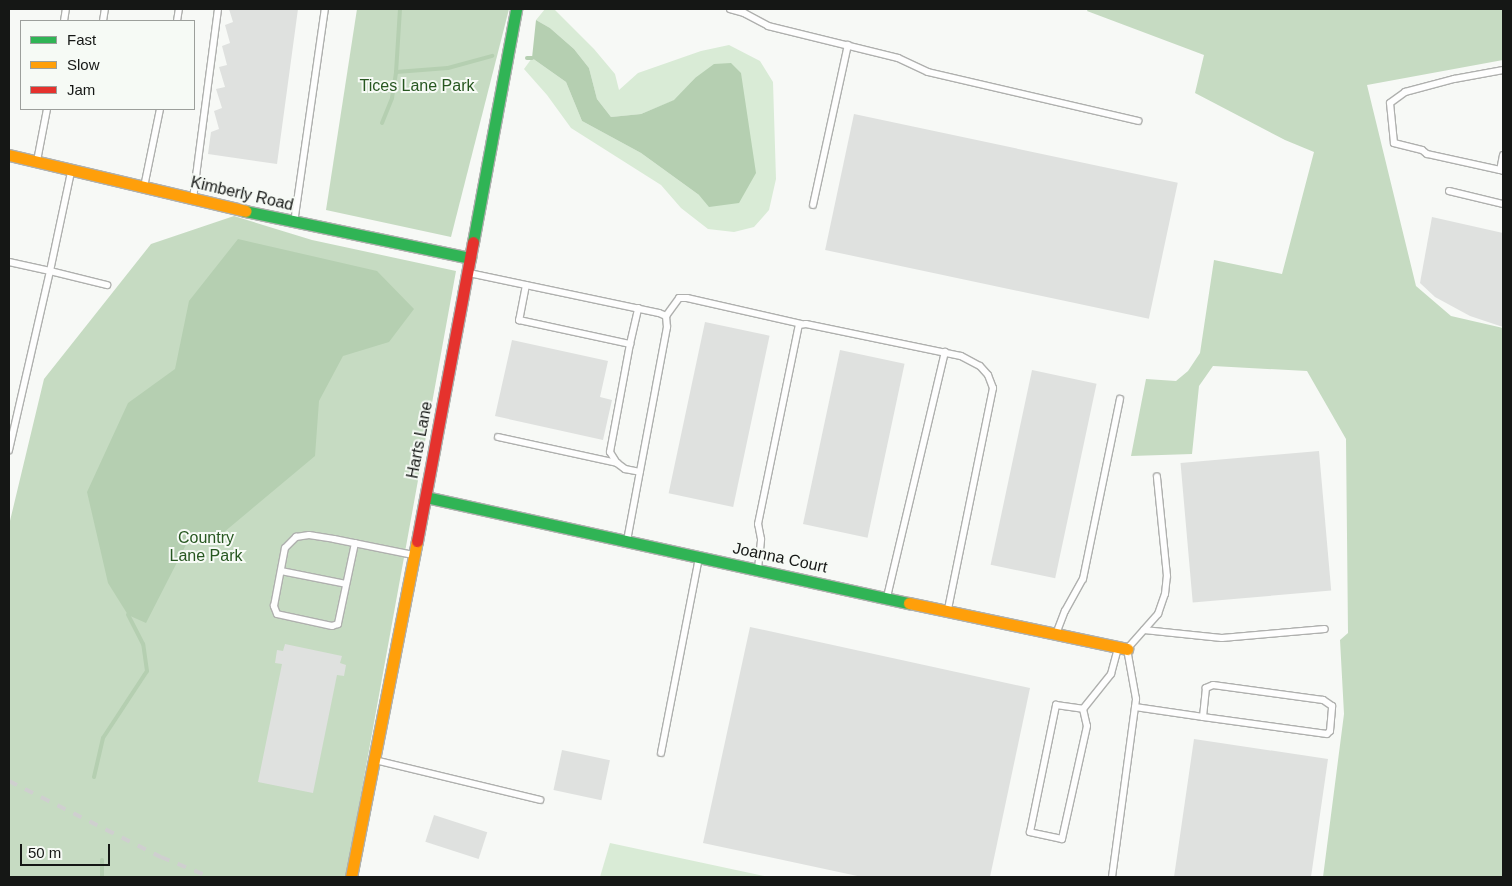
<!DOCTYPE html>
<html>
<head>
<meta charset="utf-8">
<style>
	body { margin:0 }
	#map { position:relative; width:1512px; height:886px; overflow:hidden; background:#f7f9f6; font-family:Arial,sans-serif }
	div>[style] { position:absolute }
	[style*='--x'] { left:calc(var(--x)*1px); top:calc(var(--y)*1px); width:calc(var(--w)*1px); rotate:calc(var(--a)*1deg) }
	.green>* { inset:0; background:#d9ebd6 }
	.forest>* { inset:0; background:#c6dbc2 }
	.water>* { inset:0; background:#b5cfb1 }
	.stream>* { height:4px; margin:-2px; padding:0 2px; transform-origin:2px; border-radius:2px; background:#b5cfb1 }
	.building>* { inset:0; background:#dfe1df; transform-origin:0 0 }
	.roads { filter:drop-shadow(1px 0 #afb0ae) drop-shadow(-1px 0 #afb0ae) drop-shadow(0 1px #afb0ae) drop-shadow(0 -1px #afb0ae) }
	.lane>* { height:6px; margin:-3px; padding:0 3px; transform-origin:3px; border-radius:3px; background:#fefefe }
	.fast>* { height:11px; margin:-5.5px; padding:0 5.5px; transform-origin:5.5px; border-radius:5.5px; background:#30b455 }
	.slow>* { height:11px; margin:-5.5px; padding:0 5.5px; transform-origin:5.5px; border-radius:5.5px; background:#ff9f0a }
	.jam>* { height:11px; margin:-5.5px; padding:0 5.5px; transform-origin:5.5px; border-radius:5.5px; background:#e5322d }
	.rail>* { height:4px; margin-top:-2px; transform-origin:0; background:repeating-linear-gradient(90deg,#cfcfcf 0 9px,transparent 0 18px) }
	span { translate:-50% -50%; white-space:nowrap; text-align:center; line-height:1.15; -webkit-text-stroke:4px #f6faf5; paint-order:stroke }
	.park-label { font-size:16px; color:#275720 }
	.street-label { font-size:16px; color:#151715 }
	.frame { position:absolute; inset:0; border:10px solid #151715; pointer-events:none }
	.legend { position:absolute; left:20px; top:20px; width:175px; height:90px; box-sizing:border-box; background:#f6faf5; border:1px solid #9c9f9b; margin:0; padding:6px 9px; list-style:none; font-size:15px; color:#151715 }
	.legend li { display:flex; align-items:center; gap:10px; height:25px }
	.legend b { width:25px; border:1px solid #9c9f9b }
	.scale { position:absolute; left:20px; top:844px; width:90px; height:22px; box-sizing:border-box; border:2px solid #151715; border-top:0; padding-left:6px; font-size:15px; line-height:18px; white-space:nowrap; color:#151715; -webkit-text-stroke:4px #f6faf5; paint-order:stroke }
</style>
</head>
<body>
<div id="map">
	<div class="green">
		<div style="clip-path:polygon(545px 9px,554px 9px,594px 49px,615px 74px,619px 90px,638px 73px,701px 51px,729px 45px,760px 61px,773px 82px,776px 179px,769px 210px,754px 227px,734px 232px,708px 229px,681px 208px,661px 185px,571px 128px,547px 95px,524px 69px,532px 58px,566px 82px,582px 121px,641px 153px,699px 195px,695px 78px,675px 100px,641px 114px,611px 117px,597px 99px,589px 68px,574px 49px,550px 28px,536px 20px)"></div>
		<div style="clip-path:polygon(610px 843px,769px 877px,600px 877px)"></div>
	</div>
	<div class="forest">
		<div style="clip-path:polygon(357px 9px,509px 9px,451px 237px,326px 210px)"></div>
		<div style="clip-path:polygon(1088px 9px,1503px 9px,1503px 60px,1367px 85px,1416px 286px,1451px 316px,1503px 328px,1503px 877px,1323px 877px,1344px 714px,1340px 640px,1348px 633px,1346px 439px,1307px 371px,1213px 366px,1199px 386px,1192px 454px,1131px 456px,1146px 379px,1176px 381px,1188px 371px,1200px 353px,1214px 260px,1282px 274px,1314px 152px,1285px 140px,1195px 93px,1204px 55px,1087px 11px)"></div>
		<div style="clip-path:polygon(234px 216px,312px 240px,456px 271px,346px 877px,9px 877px,9px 525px,44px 379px,151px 244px)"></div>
	</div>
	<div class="water">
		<div style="clip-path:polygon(536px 20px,550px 28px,574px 49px,589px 68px,597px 99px,611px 117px,641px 114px,674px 100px,695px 78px,714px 64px,731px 63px,741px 73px,756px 173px,739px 203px,709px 207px,699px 195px,641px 153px,582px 121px,566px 82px,532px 58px)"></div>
		<div style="clip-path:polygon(238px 239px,377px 271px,414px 309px,389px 342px,343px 356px,319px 401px,315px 456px,217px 538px,191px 535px,146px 623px,128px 615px,108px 583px,87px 492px,128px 403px,175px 369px,189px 301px)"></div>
	</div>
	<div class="stream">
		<div style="--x:400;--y:9;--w:63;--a:93.6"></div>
		<div style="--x:396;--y:72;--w:52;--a:-4.4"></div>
		<div style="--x:448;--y:68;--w:46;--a:-15.3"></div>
		<div style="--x:527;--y:58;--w:5;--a:0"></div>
		<div style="--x:382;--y:123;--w:27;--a:-68"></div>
		<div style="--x:392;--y:98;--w:26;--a:-81"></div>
		<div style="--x:94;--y:777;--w:40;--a:-77"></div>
		<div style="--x:103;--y:738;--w:80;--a:-56.7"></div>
		<div style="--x:147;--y:671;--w:27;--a:-98"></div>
		<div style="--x:143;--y:644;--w:33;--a:-117"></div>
		<div style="--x:102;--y:860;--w:17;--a:90"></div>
	</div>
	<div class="building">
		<div style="clip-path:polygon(229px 9px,298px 9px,277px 164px,208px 154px,211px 132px,219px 129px,214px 111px,222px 108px,216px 89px,225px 87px,219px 67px,227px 65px,222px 46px,230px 43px,225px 25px,233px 22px)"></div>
		<div style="left:854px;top:114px;width:331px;height:139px;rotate:12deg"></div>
		<div style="clip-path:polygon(1432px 217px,1503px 233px,1503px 327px,1470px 316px,1435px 297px,1420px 283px)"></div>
		<div style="left:705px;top:322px;width:66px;height:175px;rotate:12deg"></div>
		<div style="clip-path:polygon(512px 340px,608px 361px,600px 397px,612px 400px,603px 440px,495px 416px)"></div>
		<div style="left:840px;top:350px;width:66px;height:178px;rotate:12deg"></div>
		<div style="left:1032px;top:370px;width:66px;height:199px;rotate:12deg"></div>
		<div style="left:1319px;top:451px;width:140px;height:139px;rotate:85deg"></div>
		<div style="clip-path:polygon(750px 627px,1030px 688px,990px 877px,862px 877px,703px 843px)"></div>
		<div style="clip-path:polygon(285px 644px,342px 656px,340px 663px,346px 665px,344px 676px,337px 675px,313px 793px,258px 782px,282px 664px,275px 663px,277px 650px,283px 651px)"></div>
		<div style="clip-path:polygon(1194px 739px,1328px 759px,1311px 877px,1174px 877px)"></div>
		<div style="left:562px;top:750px;width:49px;height:41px;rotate:12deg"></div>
		<div style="left:434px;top:815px;width:56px;height:28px;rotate:18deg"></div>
	</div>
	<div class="roads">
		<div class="lane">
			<div style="--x:730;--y:9;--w:15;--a:16"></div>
			<div style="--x:744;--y:13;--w:27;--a:28"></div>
			<div style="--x:768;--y:26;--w:134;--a:13.8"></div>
			<div style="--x:898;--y:58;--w:33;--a:25"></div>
			<div style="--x:928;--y:72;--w:216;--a:13.1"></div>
			<div style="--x:64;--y:21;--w:12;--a:-81"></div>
			<div style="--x:103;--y:21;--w:12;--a:-81"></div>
			<div style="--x:177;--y:21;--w:12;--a:-81"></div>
			<div style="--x:1503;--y:155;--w:15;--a:101"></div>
			<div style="--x:1500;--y:170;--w:3;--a:18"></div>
			<div style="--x:37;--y:161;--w:53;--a:-79.1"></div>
			<div style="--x:1500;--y:170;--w:75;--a:-167.6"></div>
			<div style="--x:1427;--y:154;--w:6;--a:-141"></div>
			<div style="--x:1422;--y:150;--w:29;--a:-166"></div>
			<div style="--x:1394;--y:143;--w:40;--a:-95.7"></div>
			<div style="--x:1390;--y:103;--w:19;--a:-36"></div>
			<div style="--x:1405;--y:92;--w:51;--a:-14.9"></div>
			<div style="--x:1454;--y:79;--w:50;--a:-10.4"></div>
			<div style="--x:71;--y:172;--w:101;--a:102"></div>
			<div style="--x:50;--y:271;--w:59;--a:13.8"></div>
			<div style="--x:144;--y:187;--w:80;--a:-78.4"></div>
			<div style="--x:1449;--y:191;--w:56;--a:13.5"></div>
			<div style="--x:193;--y:199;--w:192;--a:-82.5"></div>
			<div style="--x:813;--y:205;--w:164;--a:-77.7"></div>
			<div style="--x:294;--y:223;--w:216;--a:-81.8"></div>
			<div style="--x:9;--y:262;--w:42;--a:12.4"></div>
			<div style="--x:50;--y:271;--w:184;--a:102.9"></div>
			<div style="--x:469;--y:273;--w:194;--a:11.9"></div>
			<div style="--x:659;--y:313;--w:8;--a:23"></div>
			<div style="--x:666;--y:316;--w:11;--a:85"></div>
			<div style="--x:667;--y:327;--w:217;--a:100.6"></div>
			<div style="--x:526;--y:285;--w:36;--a:101"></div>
			<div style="--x:519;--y:320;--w:114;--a:12.2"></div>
			<div style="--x:630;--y:344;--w:37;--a:-77"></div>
			<div style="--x:666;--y:316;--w:22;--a:-54"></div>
			<div style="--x:679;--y:298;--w:8;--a:0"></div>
			<div style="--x:687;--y:298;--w:117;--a:12.8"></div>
			<div style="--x:630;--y:344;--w:110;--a:100.5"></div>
			<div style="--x:610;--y:452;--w:13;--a:58"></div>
			<div style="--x:617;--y:463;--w:10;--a:37"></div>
			<div style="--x:625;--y:469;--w:15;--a:11"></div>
			<div style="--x:498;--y:437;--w:122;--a:12.3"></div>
			<div style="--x:355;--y:543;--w:83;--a:101.9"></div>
			<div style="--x:338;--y:624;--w:6;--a:162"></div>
			<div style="--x:332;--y:626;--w:56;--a:-167.7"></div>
			<div style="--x:277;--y:614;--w:9;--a:-111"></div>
			<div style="--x:274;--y:606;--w:59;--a:-79.3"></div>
			<div style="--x:285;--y:548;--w:16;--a:-45"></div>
			<div style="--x:296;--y:537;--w:13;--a:-9"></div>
			<div style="--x:309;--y:535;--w:25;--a:9"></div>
			<div style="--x:334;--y:539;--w:81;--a:11.4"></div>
			<div style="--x:758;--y:569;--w:30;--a:-84"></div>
			<div style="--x:761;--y:539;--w:15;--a:-101"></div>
			<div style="--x:758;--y:524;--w:203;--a:-78.4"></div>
			<div style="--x:799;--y:325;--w:7;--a:-8"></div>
			<div style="--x:806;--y:324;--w:158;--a:11.7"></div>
			<div style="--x:961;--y:356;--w:21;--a:28"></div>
			<div style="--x:980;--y:366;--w:12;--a:48"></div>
			<div style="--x:988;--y:375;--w:14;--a:69"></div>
			<div style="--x:993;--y:388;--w:226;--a:101.5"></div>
			<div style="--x:281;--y:571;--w:66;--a:11.3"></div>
			<div style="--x:887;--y:597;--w:252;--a:-76.7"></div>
			<div style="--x:1144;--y:630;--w:78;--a:5.9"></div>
			<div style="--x:1222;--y:638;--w:103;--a:-5"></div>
			<div style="--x:1056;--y:634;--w:25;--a:-69"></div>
			<div style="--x:1065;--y:611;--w:37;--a:-61"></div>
			<div style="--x:1083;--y:579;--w:184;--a:-78.4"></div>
			<div style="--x:1135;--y:707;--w:69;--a:8.4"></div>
			<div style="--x:1203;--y:717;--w:125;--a:7.8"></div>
			<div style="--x:1327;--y:734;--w:4;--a:-45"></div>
			<div style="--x:1330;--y:731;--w:25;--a:-85"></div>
			<div style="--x:1332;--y:706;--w:11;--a:-146"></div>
			<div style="--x:1323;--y:700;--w:111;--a:-172.2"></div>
			<div style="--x:1213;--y:685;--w:8;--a:157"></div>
			<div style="--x:1206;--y:688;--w:29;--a:96"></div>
			<div style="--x:1083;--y:709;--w:17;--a:77"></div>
			<div style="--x:1087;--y:726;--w:116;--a:102.5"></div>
			<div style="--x:1062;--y:839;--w:33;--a:-168"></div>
			<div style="--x:1030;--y:832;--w:130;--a:-78.4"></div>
			<div style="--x:1056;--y:705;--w:27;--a:8"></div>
			<div style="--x:1083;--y:709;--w:45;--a:-51.3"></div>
			<div style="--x:1111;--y:674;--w:27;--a:-75"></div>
			<div style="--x:661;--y:753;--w:199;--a:-79"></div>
			<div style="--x:375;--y:760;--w:170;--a:13.6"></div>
			<div style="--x:1112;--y:877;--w:180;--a:-82.3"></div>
			<div style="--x:1136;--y:699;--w:51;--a:-100.2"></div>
			<div style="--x:1127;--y:649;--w:47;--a:-48.5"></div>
			<div style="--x:1158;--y:614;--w:21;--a:-71"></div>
			<div style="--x:1165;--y:594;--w:18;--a:-84"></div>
			<div style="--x:1167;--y:576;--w:100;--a:-95.8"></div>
		</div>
		<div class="fast">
			<div style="--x:245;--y:211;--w:230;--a:11.8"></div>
			<div style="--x:473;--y:242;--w:237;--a:-79.5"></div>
			<div style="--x:426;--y:497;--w:494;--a:12.4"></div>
		</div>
		<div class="slow">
			<div style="--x:9;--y:155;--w:243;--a:13.3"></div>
			<div style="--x:909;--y:603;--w:223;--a:11.9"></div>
			<div style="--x:351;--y:877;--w:342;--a:-78.9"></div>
		</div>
		<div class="jam">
			<div style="--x:417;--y:541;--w:304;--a:-79.4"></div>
		</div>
	</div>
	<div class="rail">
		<div style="--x:9;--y:781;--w:170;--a:26.6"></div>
		<div style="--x:161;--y:857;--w:53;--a:22.2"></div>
	</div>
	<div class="park-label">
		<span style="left:417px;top:86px">Tices Lane Park</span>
		<span style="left:206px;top:547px">Country<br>Lane Park</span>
	</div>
	<div class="street-label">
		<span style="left:242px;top:194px;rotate:13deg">Kimberly Road</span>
		<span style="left:420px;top:440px;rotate:-79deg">Harts Lane</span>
		<span style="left:780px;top:558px;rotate:12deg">Joanna Court</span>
	</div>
	<div class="frame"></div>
	<ul class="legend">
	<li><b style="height:6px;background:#30b455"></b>Fast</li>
	<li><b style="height:6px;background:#ff9f0a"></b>Slow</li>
	<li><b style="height:6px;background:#e5322d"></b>Jam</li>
	</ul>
	<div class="scale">50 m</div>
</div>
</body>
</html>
